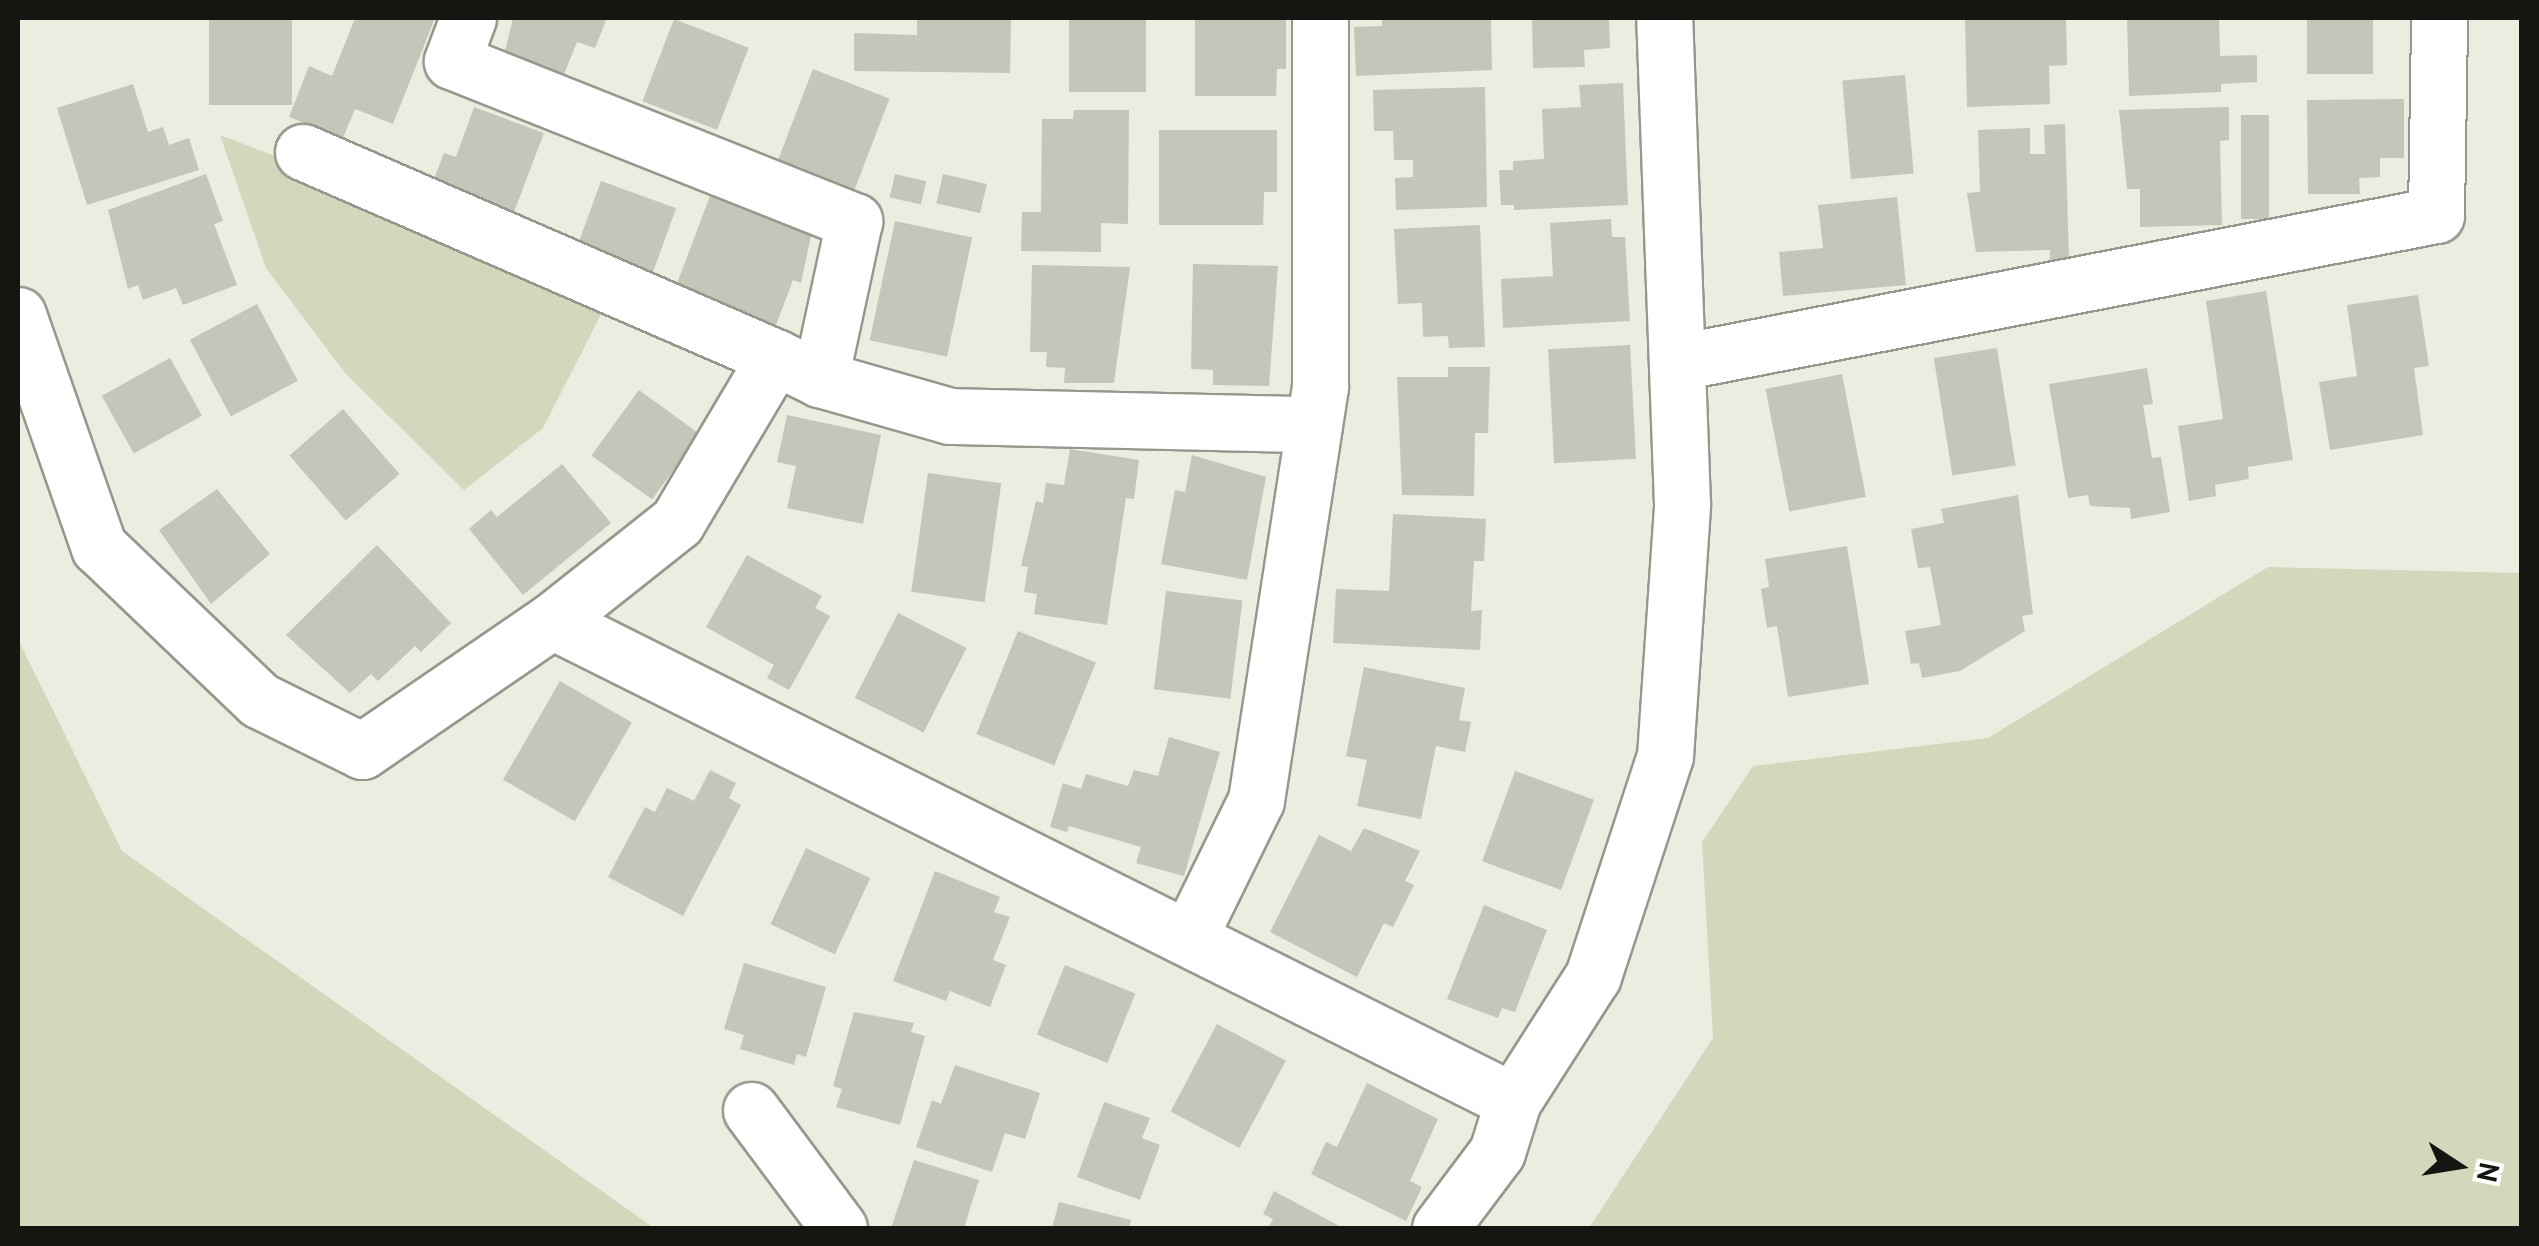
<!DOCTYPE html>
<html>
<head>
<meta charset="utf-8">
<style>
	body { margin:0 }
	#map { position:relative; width:2539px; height:1246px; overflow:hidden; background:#ebede1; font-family:"PT Sans",sans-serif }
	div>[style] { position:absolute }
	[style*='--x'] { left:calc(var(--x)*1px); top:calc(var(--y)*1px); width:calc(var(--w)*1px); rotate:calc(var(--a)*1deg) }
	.green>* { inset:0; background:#d3d7bb }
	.building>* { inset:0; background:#c4c6ba; transform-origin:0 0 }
	.roads { filter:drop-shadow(2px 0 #97988d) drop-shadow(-2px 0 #97988d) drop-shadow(0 2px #97988d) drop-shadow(0 -2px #97988d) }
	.street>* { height:55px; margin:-27.5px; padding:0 27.5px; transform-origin:27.5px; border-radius:27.5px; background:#fff }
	span { translate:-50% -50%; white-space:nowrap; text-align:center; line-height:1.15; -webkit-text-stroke:10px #fff; paint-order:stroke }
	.frame { position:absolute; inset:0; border:20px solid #151612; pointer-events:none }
	.north { position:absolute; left:2409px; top:1116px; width:100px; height:100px; -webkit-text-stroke:8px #fff; paint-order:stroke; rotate:102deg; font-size:28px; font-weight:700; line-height:40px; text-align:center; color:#151612 }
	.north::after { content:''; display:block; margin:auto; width:35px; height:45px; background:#151612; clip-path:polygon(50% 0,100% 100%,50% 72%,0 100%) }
</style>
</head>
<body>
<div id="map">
	<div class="green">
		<div style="clip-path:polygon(220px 135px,615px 287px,543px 428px,464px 490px,345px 373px,266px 268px)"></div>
		<div style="clip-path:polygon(2268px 567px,2521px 573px,2521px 1228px,1589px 1228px,1713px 1038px,1702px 842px,1753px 766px,1988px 738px)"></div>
		<div style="clip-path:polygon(18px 639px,122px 851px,654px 1228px,18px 1228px)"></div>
	</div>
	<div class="building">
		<div style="left:209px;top:18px;width:83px;height:87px"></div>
		<div style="clip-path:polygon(355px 18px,435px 18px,393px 124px,355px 109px,343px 138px,289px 117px,309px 66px,332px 76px)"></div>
		<div style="clip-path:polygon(513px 18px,607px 18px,595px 48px,577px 42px,564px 74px,505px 51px)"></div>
		<div style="clip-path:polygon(917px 18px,1011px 18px,1010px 73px,854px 71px,854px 33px,917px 35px)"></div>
		<div style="left:1069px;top:18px;width:77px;height:74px"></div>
		<div style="clip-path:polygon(1195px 18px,1286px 18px,1286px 69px,1277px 69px,1276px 96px,1195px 96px)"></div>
		<div style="clip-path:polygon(1382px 18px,1491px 18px,1492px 70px,1356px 76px,1354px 27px,1382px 26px)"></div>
		<div style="clip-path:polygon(1532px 18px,1609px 18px,1610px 48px,1584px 50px,1585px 67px,1533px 68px)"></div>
		<div style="clip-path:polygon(1965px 18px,2066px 18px,2067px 65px,2049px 66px,2050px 104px,1967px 107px)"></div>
		<div style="clip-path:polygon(2127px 18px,2219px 18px,2220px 56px,2257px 55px,2257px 82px,2221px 84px,2221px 92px,2129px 96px)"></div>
		<div style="left:2307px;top:18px;width:66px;height:56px"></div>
		<div style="left:674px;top:19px;width:80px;height:88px;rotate:21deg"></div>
		<div style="left:813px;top:69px;width:82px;height:100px;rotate:21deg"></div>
		<div style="left:1905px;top:75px;width:99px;height:63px;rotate:85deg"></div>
		<div style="clip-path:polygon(1623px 83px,1628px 205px,1514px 210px,1514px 205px,1501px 205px,1499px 170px,1513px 170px,1513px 161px,1544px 159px,1542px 109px,1581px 107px,1579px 85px)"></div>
		<div style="clip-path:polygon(133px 84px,148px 132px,163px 127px,169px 145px,189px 138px,199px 170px,87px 205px,57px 108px)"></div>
		<div style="clip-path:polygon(1485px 87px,1487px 207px,1396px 210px,1395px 178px,1413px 177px,1413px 160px,1394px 160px,1393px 131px,1374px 131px,1373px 90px)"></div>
		<div style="clip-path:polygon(2404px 99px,2404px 158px,2380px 158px,2380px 177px,2359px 178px,2360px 194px,2308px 194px,2307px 100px)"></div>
		<div style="clip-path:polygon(474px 107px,544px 133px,511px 220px,430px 189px,444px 153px,456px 157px)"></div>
		<div style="clip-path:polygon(2229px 107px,2229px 140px,2220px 141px,2222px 225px,2140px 227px,2140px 189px,2127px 189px,2119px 110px)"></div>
		<div style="clip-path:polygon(1074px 110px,1129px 110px,1128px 224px,1101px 223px,1101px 252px,1021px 251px,1022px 212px,1041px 212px,1042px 119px,1073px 119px)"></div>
		<div style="left:2269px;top:115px;width:104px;height:28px;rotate:90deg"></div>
		<div style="clip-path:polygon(2065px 124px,2069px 259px,2050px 260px,2050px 250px,1976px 252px,1967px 193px,1980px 192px,1978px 130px,2030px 128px,2030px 154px,2045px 154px,2044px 125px)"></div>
		<div style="clip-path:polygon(1159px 130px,1277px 130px,1277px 192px,1264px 192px,1263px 225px,1159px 225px)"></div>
		<div style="clip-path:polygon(206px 174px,223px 221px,214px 224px,237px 285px,183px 305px,176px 288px,143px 300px,138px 285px,128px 289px,108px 210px)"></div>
		<div style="left:895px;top:174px;width:32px;height:24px;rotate:13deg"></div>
		<div style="left:943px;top:174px;width:45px;height:30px;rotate:13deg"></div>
		<div style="left:601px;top:181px;width:80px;height:72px;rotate:20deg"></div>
		<div style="clip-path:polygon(710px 196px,811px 236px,801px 283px,793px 280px,776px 325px,676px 286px)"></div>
		<div style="clip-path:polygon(1897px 197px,1906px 285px,1783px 296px,1779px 252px,1823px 248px,1818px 205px)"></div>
		<div style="clip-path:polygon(1611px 219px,1612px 237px,1625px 237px,1630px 321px,1503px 328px,1501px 279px,1553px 276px,1550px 223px)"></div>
		<div style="left:895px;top:221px;width:79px;height:122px;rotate:12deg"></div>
		<div style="clip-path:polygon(1480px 225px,1485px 347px,1449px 348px,1448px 336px,1423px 337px,1422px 303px,1398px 304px,1394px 229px)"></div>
		<div style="clip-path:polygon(1193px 264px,1278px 266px,1269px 386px,1213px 385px,1213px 370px,1191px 369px)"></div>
		<div style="clip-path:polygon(1032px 265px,1130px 267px,1114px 383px,1064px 383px,1065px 368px,1046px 367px,1047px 352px,1030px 352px)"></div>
		<div style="clip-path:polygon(2266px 291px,2293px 460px,2248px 467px,2249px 479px,2215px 485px,2216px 496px,2189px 501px,2178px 426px,2223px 419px,2206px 301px)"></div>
		<div style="clip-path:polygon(2418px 295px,2429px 366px,2414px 368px,2423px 435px,2330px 450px,2319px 382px,2357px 376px,2347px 305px)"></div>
		<div style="left:257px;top:304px;width:87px;height:76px;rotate:62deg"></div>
		<div style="left:1630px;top:345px;width:114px;height:82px;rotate:87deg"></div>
		<div style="left:1997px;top:348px;width:119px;height:64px;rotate:81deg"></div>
		<div style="left:170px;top:358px;width:66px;height:78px;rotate:61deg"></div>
		<div style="clip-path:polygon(1448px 367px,1490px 367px,1488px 433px,1475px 433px,1474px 496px,1402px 495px,1397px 377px,1448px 377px)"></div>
		<div style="clip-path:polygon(2147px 368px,2153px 404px,2143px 405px,2152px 458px,2161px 457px,2170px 512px,2131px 519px,2130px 508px,2090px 506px,2088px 495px,2068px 498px,2049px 384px)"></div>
		<div style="left:1842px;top:374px;width:125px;height:78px;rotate:79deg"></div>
		<div style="left:639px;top:390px;width:75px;height:81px;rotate:36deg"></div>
		<div style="left:343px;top:409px;width:86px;height:71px;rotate:49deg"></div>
		<div style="clip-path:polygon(787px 415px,881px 435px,863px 524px,787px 508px,796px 466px,777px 462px)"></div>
		<div style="clip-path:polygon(1070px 449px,1139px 460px,1134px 499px,1126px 498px,1107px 625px,1034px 614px,1037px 594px,1024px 592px,1028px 567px,1021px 566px,1036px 501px,1043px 503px,1046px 483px,1064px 485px)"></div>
		<div style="clip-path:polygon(1192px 455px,1266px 477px,1247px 580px,1161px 564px,1175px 490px,1185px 492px)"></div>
		<div style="clip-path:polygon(562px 464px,611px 523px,523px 595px,469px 529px,491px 510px,497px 517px)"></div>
		<div style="left:928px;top:473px;width:74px;height:120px;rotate:8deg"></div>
		<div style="clip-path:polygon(217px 489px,270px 554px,211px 604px,159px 530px)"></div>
		<div style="clip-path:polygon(2018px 495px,2033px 614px,2022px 616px,2025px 631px,1960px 671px,1922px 678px,1919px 663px,1911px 664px,1905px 631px,1941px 625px,1930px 567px,1918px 568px,1911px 529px,1944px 523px,1941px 509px)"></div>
		<div style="clip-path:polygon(1393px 514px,1486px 519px,1484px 561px,1474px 561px,1471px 611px,1482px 610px,1480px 650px,1333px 643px,1336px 589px,1389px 591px)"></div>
		<div style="clip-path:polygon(377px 545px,451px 623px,421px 652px,415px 646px,378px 681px,371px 674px,350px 693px,286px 635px)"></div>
		<div style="clip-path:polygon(1847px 546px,1869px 684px,1788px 697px,1777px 626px,1767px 628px,1761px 589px,1769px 587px,1765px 559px)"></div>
		<div style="clip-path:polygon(747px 555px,822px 596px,815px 608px,830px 616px,789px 690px,767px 678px,774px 665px,706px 627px)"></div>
		<div style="left:1166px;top:591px;width:77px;height:99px;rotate:7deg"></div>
		<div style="left:898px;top:613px;width:77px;height:95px;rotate:27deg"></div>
		<div style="left:1018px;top:631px;width:84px;height:111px;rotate:22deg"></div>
		<div style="clip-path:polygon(1364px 667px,1465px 688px,1459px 720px,1471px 722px,1465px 752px,1436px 746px,1421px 819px,1357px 806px,1367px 760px,1346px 756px)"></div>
		<div style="left:560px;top:681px;width:83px;height:114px;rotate:30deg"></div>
		<div style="clip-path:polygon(1169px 737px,1220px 752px,1184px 876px,1136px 863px,1141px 847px,1069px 826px,1067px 832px,1050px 827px,1063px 783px,1081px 789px,1086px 774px,1128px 786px,1134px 770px,1158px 776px)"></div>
		<div style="clip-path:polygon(710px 770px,736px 783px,729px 798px,741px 805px,683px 916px,608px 877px,645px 807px,655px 812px,667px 788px,694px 801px)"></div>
		<div style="left:1515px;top:771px;width:84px;height:96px;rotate:20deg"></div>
		<div style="clip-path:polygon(1364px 828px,1420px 851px,1405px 881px,1414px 885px,1393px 927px,1384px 923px,1357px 977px,1270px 932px,1319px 835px,1351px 851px)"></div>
		<div style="left:806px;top:848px;width:71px;height:84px;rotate:25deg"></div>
		<div style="clip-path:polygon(935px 871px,1000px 897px,994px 912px,1010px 917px,993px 960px,1006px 965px,990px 1007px,950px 991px,946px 1001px,893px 981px)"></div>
		<div style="clip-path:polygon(1484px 905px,1547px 930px,1515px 1012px,1502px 1008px,1498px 1018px,1447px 999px)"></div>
		<div style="clip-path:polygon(744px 963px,826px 987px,806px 1057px,797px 1054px,794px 1065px,740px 1049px,744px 1035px,724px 1029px)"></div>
		<div style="left:1065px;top:965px;width:76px;height:75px;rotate:22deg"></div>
		<div style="clip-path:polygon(854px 1012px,914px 1023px,911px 1032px,925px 1036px,900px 1125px,836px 1107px,842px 1089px,833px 1086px)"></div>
		<div style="left:1217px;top:1024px;width:78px;height:99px;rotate:28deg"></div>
		<div style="clip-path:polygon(955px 1065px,1040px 1093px,1025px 1139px,1005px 1133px,992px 1172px,916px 1147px,932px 1100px,941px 1104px)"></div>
		<div style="clip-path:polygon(1367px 1083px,1438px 1119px,1410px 1181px,1422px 1187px,1406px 1221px,1311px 1174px,1326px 1142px,1337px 1147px)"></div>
		<div style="clip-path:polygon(1104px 1102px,1150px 1118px,1142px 1138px,1160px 1145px,1140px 1200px,1077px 1177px)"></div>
		<div style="clip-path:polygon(914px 1160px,979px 1180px,964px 1228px,891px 1228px)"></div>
		<div style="clip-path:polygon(1274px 1191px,1343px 1228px,1268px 1228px,1273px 1219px,1263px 1214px)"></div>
		<div style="clip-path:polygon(1059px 1202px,1131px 1220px,1129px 1228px,1052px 1228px)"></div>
	</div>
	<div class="roads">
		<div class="street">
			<div style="--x:468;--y:18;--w:46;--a:110.4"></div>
			<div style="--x:452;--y:61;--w:433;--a:21.7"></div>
			<div style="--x:854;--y:221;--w:162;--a:102.1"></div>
			<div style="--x:303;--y:152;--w:515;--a:23.48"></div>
			<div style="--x:18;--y:315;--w:246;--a:70.8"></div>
			<div style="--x:99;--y:547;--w:221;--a:43.7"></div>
			<div style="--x:259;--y:700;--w:115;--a:26.3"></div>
			<div style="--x:362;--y:751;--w:230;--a:-34.4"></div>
			<div style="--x:552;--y:621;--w:1074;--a:26.54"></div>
			<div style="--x:1679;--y:362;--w:771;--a:-10.99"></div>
			<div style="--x:2436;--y:215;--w:197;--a:-89.1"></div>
			<div style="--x:552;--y:621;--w:159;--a:-38.4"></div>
			<div style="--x:677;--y:522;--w:192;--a:-59.3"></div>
			<div style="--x:775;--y:357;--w:50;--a:26.1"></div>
			<div style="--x:820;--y:379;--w:135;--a:15.9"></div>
			<div style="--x:950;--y:416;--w:364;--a:1.3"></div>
			<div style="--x:1190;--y:935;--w:150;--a:-63.9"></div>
			<div style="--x:1256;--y:800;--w:418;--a:-81.2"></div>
			<div style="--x:1320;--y:387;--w:369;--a:-90"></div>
			<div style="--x:751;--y:1110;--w:147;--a:53.3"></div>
			<div style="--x:1440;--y:1228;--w:95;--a:-53.1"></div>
			<div style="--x:1497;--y:1152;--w:53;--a:-72.6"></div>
			<div style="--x:1513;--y:1101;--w:148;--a:-57.4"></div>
			<div style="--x:1593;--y:976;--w:231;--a:-71.9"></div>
			<div style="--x:1665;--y:756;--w:253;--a:-86.1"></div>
			<div style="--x:1682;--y:504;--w:486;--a:-92.1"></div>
		</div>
	</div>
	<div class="frame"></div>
	<div class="north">N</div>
</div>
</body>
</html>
